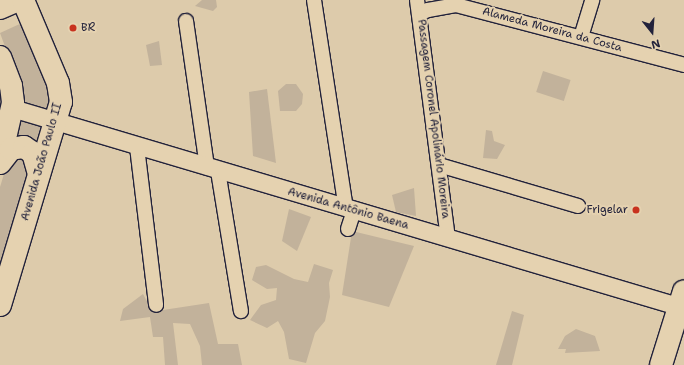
<!DOCTYPE html>
<html>
<head>
<meta charset="utf-8">
<style>
	body { margin:0 }
	#map { position:relative; width:684px; height:365px; overflow:hidden; background:#ddcbab; font-family:"Shantell Sans",sans-serif }
	div>[style] { position:absolute }
	[style*='--x'] { left:calc(var(--x)*1px); top:calc(var(--y)*1px); width:calc(var(--w)*1px); rotate:calc(var(--a)*1deg) }
	.green>* { inset:0; background:#c2b29b; transform-origin:0 0 }
	.roads { filter:drop-shadow(1px 0 #22223b) drop-shadow(-1px 0 #22223b) drop-shadow(0 1px #22223b) drop-shadow(0 -1px #22223b) }
	.minor>* { height:14px; margin:-7px; padding:0 7px; transform-origin:7px; border-radius:7px; background:#e5d2b0 }
	.tertiary>* { height:17px; margin:-8.5px; padding:0 8.5px; transform-origin:8.5px; border-radius:8.5px; background:#e5d2b0 }
	.primary>* { height:22px; margin:-11px; padding:0 11px; transform-origin:11px; border-radius:11px; background:#e5d2b0 }
	.trunk>* { height:22px; margin:-11px; padding:0 11px; transform-origin:11px; border-radius:11px; background:#e5d2b0 }
	.dots>* { width:11px; height:11px; translate:-50% -50%; box-sizing:border-box; border:2px solid #e5d2b0; border-radius:50% }
	span { translate:-50% -50%; white-space:nowrap; text-align:center; line-height:1.15; -webkit-text-stroke:4px #e5d2b0; paint-order:stroke }
	.poi-label { font-size:11px; color:#22223b }
	.left { translate:0 -50%; text-align:left }
	.right { translate:-100% -50%; text-align:right }
	.street-label { font-size:11px; color:#22223b }
	.north { position:absolute; left:632px; top:12px; width:40px; height:40px; -webkit-text-stroke:3px #e5d2b0; paint-order:stroke; rotate:163deg; font-size:11px; font-weight:700; line-height:16px; text-align:center; color:#22223b }
	.north::after { content:''; display:block; margin:auto; width:14px; height:18px; background:#22223b; clip-path:polygon(50% 0,100% 100%,50% 72%,0 100%) }
</style>
</head>
<body>
<div id="map">
	<div class="green">
		<div style="clip-path:polygon(202px 0,216px 0,217px 7px,213px 11px,195px 6px)"></div>
		<div style="clip-path:polygon(24px 22px,53px 92px,50px 112px,21px 103px,20px 87px,0 33px)"></div>
		<div style="clip-path:polygon(159px 41px,162px 65px,150px 66px,146px 45px)"></div>
		<div style="left:543px;top:71px;width:29px;height:22px;rotate:18deg"></div>
		<div style="clip-path:polygon(286px 84px,296px 84px,303px 94px,302px 104px,296px 111px,280px 111px,278px 91px)"></div>
		<div style="clip-path:polygon(267px 89px,276px 163px,253px 156px,249px 92px)"></div>
		<div style="clip-path:polygon(21px 116px,50px 126px,40px 159px,9px 145px)"></div>
		<div style="clip-path:polygon(486px 130px,492px 131px,494px 141px,505px 145px,497px 159px,483px 158px)"></div>
		<div style="clip-path:polygon(13px 155px,32px 158px,0 296px,0 187px,8px 161px)"></div>
		<div style="clip-path:polygon(414px 188px,416px 216px,396px 212px,392px 195px)"></div>
		<div style="clip-path:polygon(289px 209px,311px 217px,297px 251px,282px 241px)"></div>
		<div style="clip-path:polygon(352px 231px,414px 246px,389px 307px,342px 295px)"></div>
		<div style="clip-path:polygon(314px 264px,333px 270px,329px 283px,330px 297px,325px 321px,315px 333px,306px 363px,289px 359px,284px 332px,278px 321px,267px 328px,250px 320px,261px 305px,276px 300px,277px 288px,267px 289px,252px 280px,256px 267px,266px 265px,294px 279px,308px 282px)"></div>
		<div style="clip-path:polygon(143px 294px,150px 307px,163px 310px,209px 303px,218px 344px,238px 344px,242px 365px,202px 365px,200px 346px,190px 324px,173px 323px,178px 365px,165px 365px,163px 337px,153px 337px,150px 317px,120px 321px,123px 309px)"></div>
		<div style="clip-path:polygon(512px 311px,524px 315px,512px 365px,496px 365px)"></div>
		<div style="clip-path:polygon(576px 329px,595px 336px,600px 351px,565px 353px,566px 349px,558px 349px,565px 336px)"></div>
	</div>
	<div class="roads">
		<div class="minor">
			<div style="--x:314;--y:0;--w:210;--a:81.3"></div>
			<div style="--x:417;--y:0;--w:241;--a:82.6"></div>
			<div style="--x:419;--y:14;--w:10;--a:-24"></div>
			<div style="--x:428;--y:10;--w:28;--a:-10"></div>
			<div style="--x:456;--y:5;--w:236;--a:14.7"></div>
			<div style="--x:186;--y:21;--w:148;--a:81.8"></div>
			<div style="--x:581;--y:37;--w:39;--a:-73"></div>
			<div style="--x:137;--y:147;--w:159;--a:83.1"></div>
			<div style="--x:439;--y:165;--w:145;--a:16.4"></div>
			<div style="--x:218;--y:171;--w:142;--a:80.7"></div>
			<div style="--x:348;--y:229;--w:19;--a:-72"></div>
		</div>
		<div class="tertiary">
			<div style="--x:12;--y:108;--w:701;--a:16.57"></div>
		</div>
		<div class="primary">
			<div style="--x:0;--y:8;--w:20;--a:-24"></div>
			<div style="--x:0;--y:57;--w:31;--a:69"></div>
			<div style="--x:11;--y:86;--w:17;--a:83"></div>
			<div style="--x:13;--y:103;--w:58;--a:102.8"></div>
			<div style="--x:0;--y:163;--w:18;--a:-52"></div>
			<div style="--x:11;--y:149;--w:13;--a:-9"></div>
			<div style="--x:24;--y:147;--w:11;--a:34"></div>
			<div style="--x:33;--y:153;--w:22;--a:74"></div>
			<div style="--x:0;--y:305;--w:212;--a:-73.3"></div>
			<div style="--x:61;--y:102;--w:19;--a:-99"></div>
			<div style="--x:58;--y:83;--w:90;--a:-112.9"></div>
		</div>
		<div class="trunk">
			<div style="--x:661;--y:365;--w:77;--a:-72.7"></div>
		</div>
	</div>
	<div class="dots">
		<div style="left:73px;top:28px;background:#c8321e"></div>
		<div style="left:636px;top:210px;background:#c8321e"></div>
	</div>
	<div class="poi-label">
		<span class="left" style="left:81px;top:28px">BR</span>
		<span class="right" style="left:628px;top:210px">Frigelar</span>
	</div>
	<div class="street-label">
		<span style="left:552px;top:30px;rotate:15deg">Alameda Moreira da Costa</span>
		<span style="left:433px;top:119px;rotate:83deg">Passagem Coronel Apolinário Moreira</span>
		<span style="left:42px;top:162px;rotate:-74deg">Avenida João Paulo II</span>
		<span style="left:348px;top:209px;rotate:16deg">Avenida Antônio Baena</span>
	</div>
	<div class="north">N</div>
</div>
</body>
</html>
